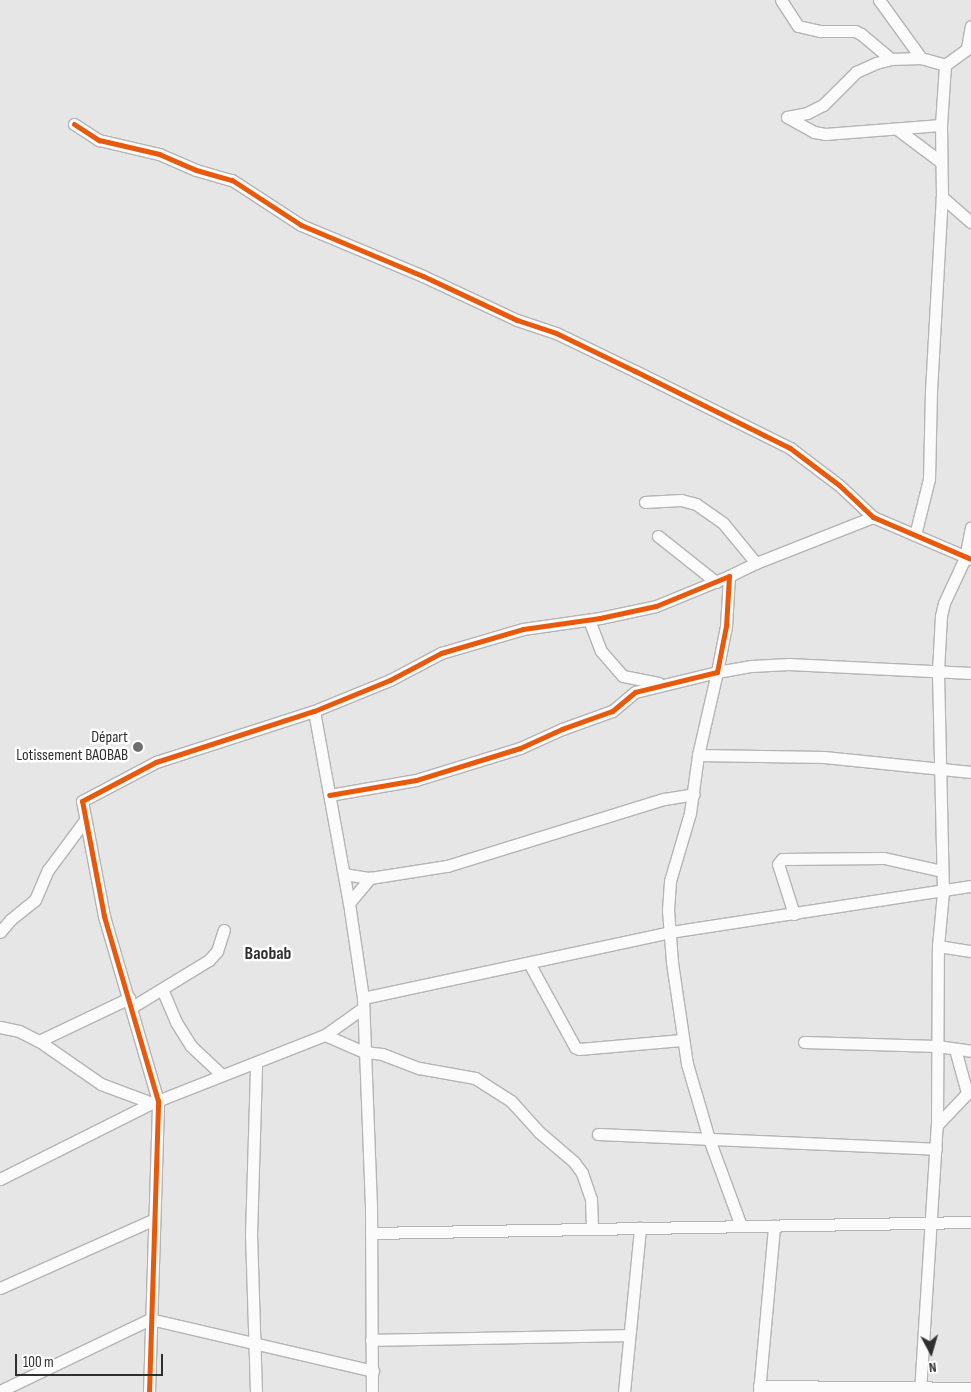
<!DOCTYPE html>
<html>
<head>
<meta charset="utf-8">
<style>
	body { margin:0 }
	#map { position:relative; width:971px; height:1392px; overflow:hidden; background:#e6e6e7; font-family:"Sofia Sans Condensed",sans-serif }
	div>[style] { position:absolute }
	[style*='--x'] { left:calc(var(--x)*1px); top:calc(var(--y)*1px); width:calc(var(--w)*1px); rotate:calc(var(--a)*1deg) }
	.roads { filter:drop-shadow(1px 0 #b4b4b5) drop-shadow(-1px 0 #b4b4b5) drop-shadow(0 1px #b4b4b5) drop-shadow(0 -1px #b4b4b5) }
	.street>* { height:11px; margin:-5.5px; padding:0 5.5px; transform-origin:5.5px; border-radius:5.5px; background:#fbfbfb }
	.cycleway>* { height:5px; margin:-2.5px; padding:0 2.5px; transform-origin:2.5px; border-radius:2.5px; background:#e8590c }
	.dots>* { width:14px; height:14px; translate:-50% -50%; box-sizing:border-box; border:2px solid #fff; border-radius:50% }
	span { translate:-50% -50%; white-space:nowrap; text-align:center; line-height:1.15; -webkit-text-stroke:5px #fff; paint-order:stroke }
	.poi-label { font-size:16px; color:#2f2f30 }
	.right { translate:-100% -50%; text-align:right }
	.neighbourhood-label { font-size:18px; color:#2f2f30; font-weight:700 }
	.north { position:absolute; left:906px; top:1327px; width:50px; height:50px; -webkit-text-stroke:4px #fff; paint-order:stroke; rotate:174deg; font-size:14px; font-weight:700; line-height:20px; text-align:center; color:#2f2f30 }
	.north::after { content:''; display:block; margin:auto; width:18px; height:22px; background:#2f2f30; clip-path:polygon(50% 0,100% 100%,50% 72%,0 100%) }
	.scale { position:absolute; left:15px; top:1354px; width:148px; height:22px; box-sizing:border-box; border:2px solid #2f2f30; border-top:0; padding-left:6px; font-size:15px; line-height:18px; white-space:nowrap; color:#2f2f30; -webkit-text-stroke:4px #fff; paint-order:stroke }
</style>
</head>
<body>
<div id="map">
	<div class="roads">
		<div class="street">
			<div style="--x:781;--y:0;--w:31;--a:57"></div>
			<div style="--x:798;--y:26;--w:23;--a:13"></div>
			<div style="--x:820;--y:31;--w:35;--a:0"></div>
			<div style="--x:855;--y:31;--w:7;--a:27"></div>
			<div style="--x:861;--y:34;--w:39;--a:40"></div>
			<div style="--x:879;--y:0;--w:72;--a:54.1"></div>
			<div style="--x:967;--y:48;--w:22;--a:-80"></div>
			<div style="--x:787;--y:117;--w:20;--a:-11"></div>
			<div style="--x:807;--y:113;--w:18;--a:-27"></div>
			<div style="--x:823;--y:105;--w:47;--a:-45"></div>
			<div style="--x:856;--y:72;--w:22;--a:-24"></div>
			<div style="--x:876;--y:63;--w:16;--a:-15"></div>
			<div style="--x:891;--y:59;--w:30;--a:-2"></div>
			<div style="--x:921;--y:58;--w:25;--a:16"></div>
			<div style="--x:787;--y:117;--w:31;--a:29"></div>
			<div style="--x:814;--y:132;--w:11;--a:10"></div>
			<div style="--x:825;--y:134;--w:116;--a:-4.4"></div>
			<div style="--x:74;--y:124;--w:30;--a:33"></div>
			<div style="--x:99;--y:140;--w:62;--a:13.1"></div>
			<div style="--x:159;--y:154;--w:40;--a:23.4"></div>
			<div style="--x:196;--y:170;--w:37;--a:16"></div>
			<div style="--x:232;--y:180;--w:82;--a:33.1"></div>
			<div style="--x:301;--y:225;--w:132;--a:22.7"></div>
			<div style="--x:423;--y:276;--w:104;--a:25.1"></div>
			<div style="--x:517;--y:320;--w:41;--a:18.4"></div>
			<div style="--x:556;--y:333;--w:88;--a:25.7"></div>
			<div style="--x:635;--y:371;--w:173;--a:26.4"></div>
			<div style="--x:790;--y:448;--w:61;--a:37.1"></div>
			<div style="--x:839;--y:485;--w:47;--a:43.3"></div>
			<div style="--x:873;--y:517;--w:107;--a:23.2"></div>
			<div style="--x:897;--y:129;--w:55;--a:36.9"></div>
			<div style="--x:942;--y:197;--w:38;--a:41"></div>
			<div style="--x:645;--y:502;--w:36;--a:-3"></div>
			<div style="--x:681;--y:500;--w:16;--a:15"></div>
			<div style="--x:696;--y:504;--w:33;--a:35"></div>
			<div style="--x:723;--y:523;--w:52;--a:50.5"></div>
			<div style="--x:915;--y:535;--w:58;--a:-76"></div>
			<div style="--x:929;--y:479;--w:88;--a:-88.7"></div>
			<div style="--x:931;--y:391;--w:194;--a:-86.8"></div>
			<div style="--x:942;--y:197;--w:72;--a:-90.8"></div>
			<div style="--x:941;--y:125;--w:60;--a:-86.2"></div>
			<div style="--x:945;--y:65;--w:32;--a:-36"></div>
			<div style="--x:658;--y:536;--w:74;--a:38.4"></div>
			<div style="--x:729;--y:576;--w:30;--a:-26"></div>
			<div style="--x:756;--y:563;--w:126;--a:-21.5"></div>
			<div style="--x:589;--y:620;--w:33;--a:69"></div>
			<div style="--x:601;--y:651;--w:33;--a:49"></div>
			<div style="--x:623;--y:676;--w:36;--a:11"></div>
			<div style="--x:314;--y:711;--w:195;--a:79.7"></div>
			<div style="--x:349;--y:903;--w:96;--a:81.6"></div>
			<div style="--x:363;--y:998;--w:209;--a:87.8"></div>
			<div style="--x:371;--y:1207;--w:185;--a:89.7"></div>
			<div style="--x:698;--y:755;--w:85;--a:-77.1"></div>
			<div style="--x:717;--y:672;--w:35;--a:-10"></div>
			<div style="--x:751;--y:666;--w:38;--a:-3"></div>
			<div style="--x:789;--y:664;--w:182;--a:2.8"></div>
			<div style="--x:344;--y:874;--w:26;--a:9"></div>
			<div style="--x:370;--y:878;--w:78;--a:-8.9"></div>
			<div style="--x:447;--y:866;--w:227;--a:-17.2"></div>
			<div style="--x:664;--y:799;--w:30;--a:-9"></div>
			<div style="--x:349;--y:903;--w:33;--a:-50"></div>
			<div style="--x:794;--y:914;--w:52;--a:-107.7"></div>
			<div style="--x:778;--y:864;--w:6;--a:-51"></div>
			<div style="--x:782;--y:859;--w:102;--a:-0.6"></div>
			<div style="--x:884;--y:858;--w:59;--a:12.6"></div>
			<div style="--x:0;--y:932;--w:16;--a:-50"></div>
			<div style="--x:10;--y:920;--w:32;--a:-39"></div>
			<div style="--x:35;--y:900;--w:33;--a:-67"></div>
			<div style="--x:48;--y:870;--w:62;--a:-53.5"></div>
			<div style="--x:938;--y:946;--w:33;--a:9"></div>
			<div style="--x:529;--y:963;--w:96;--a:61.3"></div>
			<div style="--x:575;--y:1047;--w:4;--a:27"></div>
			<div style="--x:579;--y:1049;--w:103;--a:-5"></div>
			<div style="--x:162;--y:989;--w:36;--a:67"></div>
			<div style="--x:176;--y:1022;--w:28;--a:58"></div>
			<div style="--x:191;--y:1046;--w:42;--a:43.1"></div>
			<div style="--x:363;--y:998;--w:314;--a:-12.1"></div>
			<div style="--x:670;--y:932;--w:304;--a:-8.7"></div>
			<div style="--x:132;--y:1007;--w:90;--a:-31.4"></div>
			<div style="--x:209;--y:960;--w:12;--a:-48"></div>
			<div style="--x:217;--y:951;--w:22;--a:-72"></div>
			<div style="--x:0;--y:1027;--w:19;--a:12"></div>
			<div style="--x:19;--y:1031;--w:22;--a:27"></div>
			<div style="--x:39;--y:1041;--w:75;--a:34.7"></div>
			<div style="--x:101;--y:1084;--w:54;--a:20.4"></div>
			<div style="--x:325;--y:1035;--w:43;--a:23.6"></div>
			<div style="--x:364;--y:1052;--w:18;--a:6"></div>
			<div style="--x:382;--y:1054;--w:40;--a:21"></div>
			<div style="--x:419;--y:1068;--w:57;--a:10.1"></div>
			<div style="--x:475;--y:1078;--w:43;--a:32.6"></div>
			<div style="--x:511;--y:1101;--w:42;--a:47.9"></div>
			<div style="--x:539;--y:1132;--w:46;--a:40.6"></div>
			<div style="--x:574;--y:1162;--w:14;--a:54"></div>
			<div style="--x:582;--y:1173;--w:28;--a:71"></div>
			<div style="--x:591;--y:1199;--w:30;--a:88"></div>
			<div style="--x:39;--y:1041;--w:100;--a:-25.5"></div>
			<div style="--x:804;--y:1042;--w:133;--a:1.7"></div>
			<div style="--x:937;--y:1046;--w:34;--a:8"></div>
			<div style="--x:955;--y:1049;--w:46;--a:74.7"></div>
			<div style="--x:937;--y:1125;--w:50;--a:-46.6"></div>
			<div style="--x:598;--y:1134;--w:338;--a:2.5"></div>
			<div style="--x:0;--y:1179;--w:170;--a:-26.6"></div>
			<div style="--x:152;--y:1103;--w:186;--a:-21.5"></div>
			<div style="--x:325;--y:1035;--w:47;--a:-35.4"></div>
			<div style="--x:741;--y:1226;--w:93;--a:-110.2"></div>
			<div style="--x:709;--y:1139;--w:78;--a:-106.3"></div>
			<div style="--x:687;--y:1064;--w:103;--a:-98.4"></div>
			<div style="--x:672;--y:962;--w:52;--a:-94.4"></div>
			<div style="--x:668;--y:910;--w:29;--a:-86"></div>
			<div style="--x:670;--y:881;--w:71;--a:-73.6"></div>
			<div style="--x:690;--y:813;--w:59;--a:-82.1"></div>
			<div style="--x:698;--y:755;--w:126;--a:0.9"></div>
			<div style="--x:824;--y:757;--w:148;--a:5.8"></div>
			<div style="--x:371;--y:1233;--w:600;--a:-1.05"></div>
			<div style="--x:0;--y:1288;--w:167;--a:-24"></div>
			<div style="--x:371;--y:1340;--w:257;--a:-1.1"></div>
			<div style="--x:759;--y:1386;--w:212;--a:0.5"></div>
			<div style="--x:0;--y:1391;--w:166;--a:-25.6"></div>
			<div style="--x:150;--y:1319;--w:229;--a:13.1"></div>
			<div style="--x:149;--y:1392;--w:291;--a:-88.2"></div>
			<div style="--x:158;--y:1101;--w:193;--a:-106.3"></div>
			<div style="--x:104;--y:916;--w:117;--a:-100.8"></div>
			<div style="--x:82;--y:801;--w:84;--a:-27.8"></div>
			<div style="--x:156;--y:762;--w:166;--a:-17.9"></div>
			<div style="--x:314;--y:711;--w:82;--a:-22.2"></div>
			<div style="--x:390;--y:680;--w:58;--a:-27.9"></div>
			<div style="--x:441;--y:653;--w:85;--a:-16.3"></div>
			<div style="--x:523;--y:629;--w:78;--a:-8.1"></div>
			<div style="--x:600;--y:618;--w:57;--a:-12.1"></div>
			<div style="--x:656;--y:606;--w:79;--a:-22.3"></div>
			<div style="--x:729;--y:576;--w:50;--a:93.4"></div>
			<div style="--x:726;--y:626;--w:47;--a:101.1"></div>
			<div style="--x:717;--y:672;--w:84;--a:166.3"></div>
			<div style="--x:635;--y:692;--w:30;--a:140"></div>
			<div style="--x:612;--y:711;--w:53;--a:160.2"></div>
			<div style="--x:562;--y:729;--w:46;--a:155.7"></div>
			<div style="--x:520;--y:748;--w:109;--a:162.9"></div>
			<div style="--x:416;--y:780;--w:88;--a:170.2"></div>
			<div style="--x:256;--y:1392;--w:156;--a:-91.8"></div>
			<div style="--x:251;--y:1236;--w:173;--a:-88.3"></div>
			<div style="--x:624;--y:1392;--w:165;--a:-84.4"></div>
			<div style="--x:759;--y:1392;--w:167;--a:-84.8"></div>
			<div style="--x:920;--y:1392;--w:268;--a:-86.4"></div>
			<div style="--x:937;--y:1125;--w:179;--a:-89.7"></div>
			<div style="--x:938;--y:946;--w:54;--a:-84.7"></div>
			<div style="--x:943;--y:892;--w:221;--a:-91.3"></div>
			<div style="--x:938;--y:671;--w:55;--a:-86.9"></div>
			<div style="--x:941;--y:616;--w:13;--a:-77"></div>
			<div style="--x:944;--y:603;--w:50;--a:-65"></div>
			<div style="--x:965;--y:558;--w:31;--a:-79"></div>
		</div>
	</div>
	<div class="cycleway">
		<div style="--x:74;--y:124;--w:30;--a:33"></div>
		<div style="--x:99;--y:140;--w:62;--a:13.1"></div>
		<div style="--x:159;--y:154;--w:40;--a:23.4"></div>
		<div style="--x:196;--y:170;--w:37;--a:16"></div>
		<div style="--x:232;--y:180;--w:82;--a:33.1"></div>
		<div style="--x:301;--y:225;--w:132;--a:22.7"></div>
		<div style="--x:423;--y:276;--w:104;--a:25.1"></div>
		<div style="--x:517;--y:320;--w:41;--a:18.4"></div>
		<div style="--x:556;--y:333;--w:88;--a:25.7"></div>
		<div style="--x:635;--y:371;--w:173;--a:26.4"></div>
		<div style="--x:790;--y:448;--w:61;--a:37.1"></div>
		<div style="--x:839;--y:485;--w:47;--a:43.3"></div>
		<div style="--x:873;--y:517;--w:107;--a:23.2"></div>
		<div style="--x:149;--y:1392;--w:291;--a:-88.2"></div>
		<div style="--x:158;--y:1101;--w:193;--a:-106.3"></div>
		<div style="--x:104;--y:916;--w:117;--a:-100.8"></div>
		<div style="--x:82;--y:801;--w:84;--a:-27.8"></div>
		<div style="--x:156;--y:762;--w:166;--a:-17.9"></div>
		<div style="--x:314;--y:711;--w:82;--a:-22.2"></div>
		<div style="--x:390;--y:680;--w:58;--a:-27.9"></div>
		<div style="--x:441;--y:653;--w:85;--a:-16.3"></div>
		<div style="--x:523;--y:629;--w:78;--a:-8.1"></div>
		<div style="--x:600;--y:618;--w:57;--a:-12.1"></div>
		<div style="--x:656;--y:606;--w:79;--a:-22.3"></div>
		<div style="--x:729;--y:576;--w:50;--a:93.4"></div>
		<div style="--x:726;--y:626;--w:47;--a:101.1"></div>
		<div style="--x:717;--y:672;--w:84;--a:166.3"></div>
		<div style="--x:635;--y:692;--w:30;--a:140"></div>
		<div style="--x:612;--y:711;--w:53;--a:160.2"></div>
		<div style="--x:562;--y:729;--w:46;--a:155.7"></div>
		<div style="--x:520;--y:748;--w:109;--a:162.9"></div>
		<div style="--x:416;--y:780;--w:88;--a:170.2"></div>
	</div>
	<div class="dots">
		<div style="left:138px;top:747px;background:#6f6f70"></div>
	</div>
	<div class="poi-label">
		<span class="right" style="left:128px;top:747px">Départ<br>Lotissement BAOBAB</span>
	</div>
	<div class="neighbourhood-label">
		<span style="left:268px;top:954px">Baobab</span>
	</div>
	<div class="north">N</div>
	<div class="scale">100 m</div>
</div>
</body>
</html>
